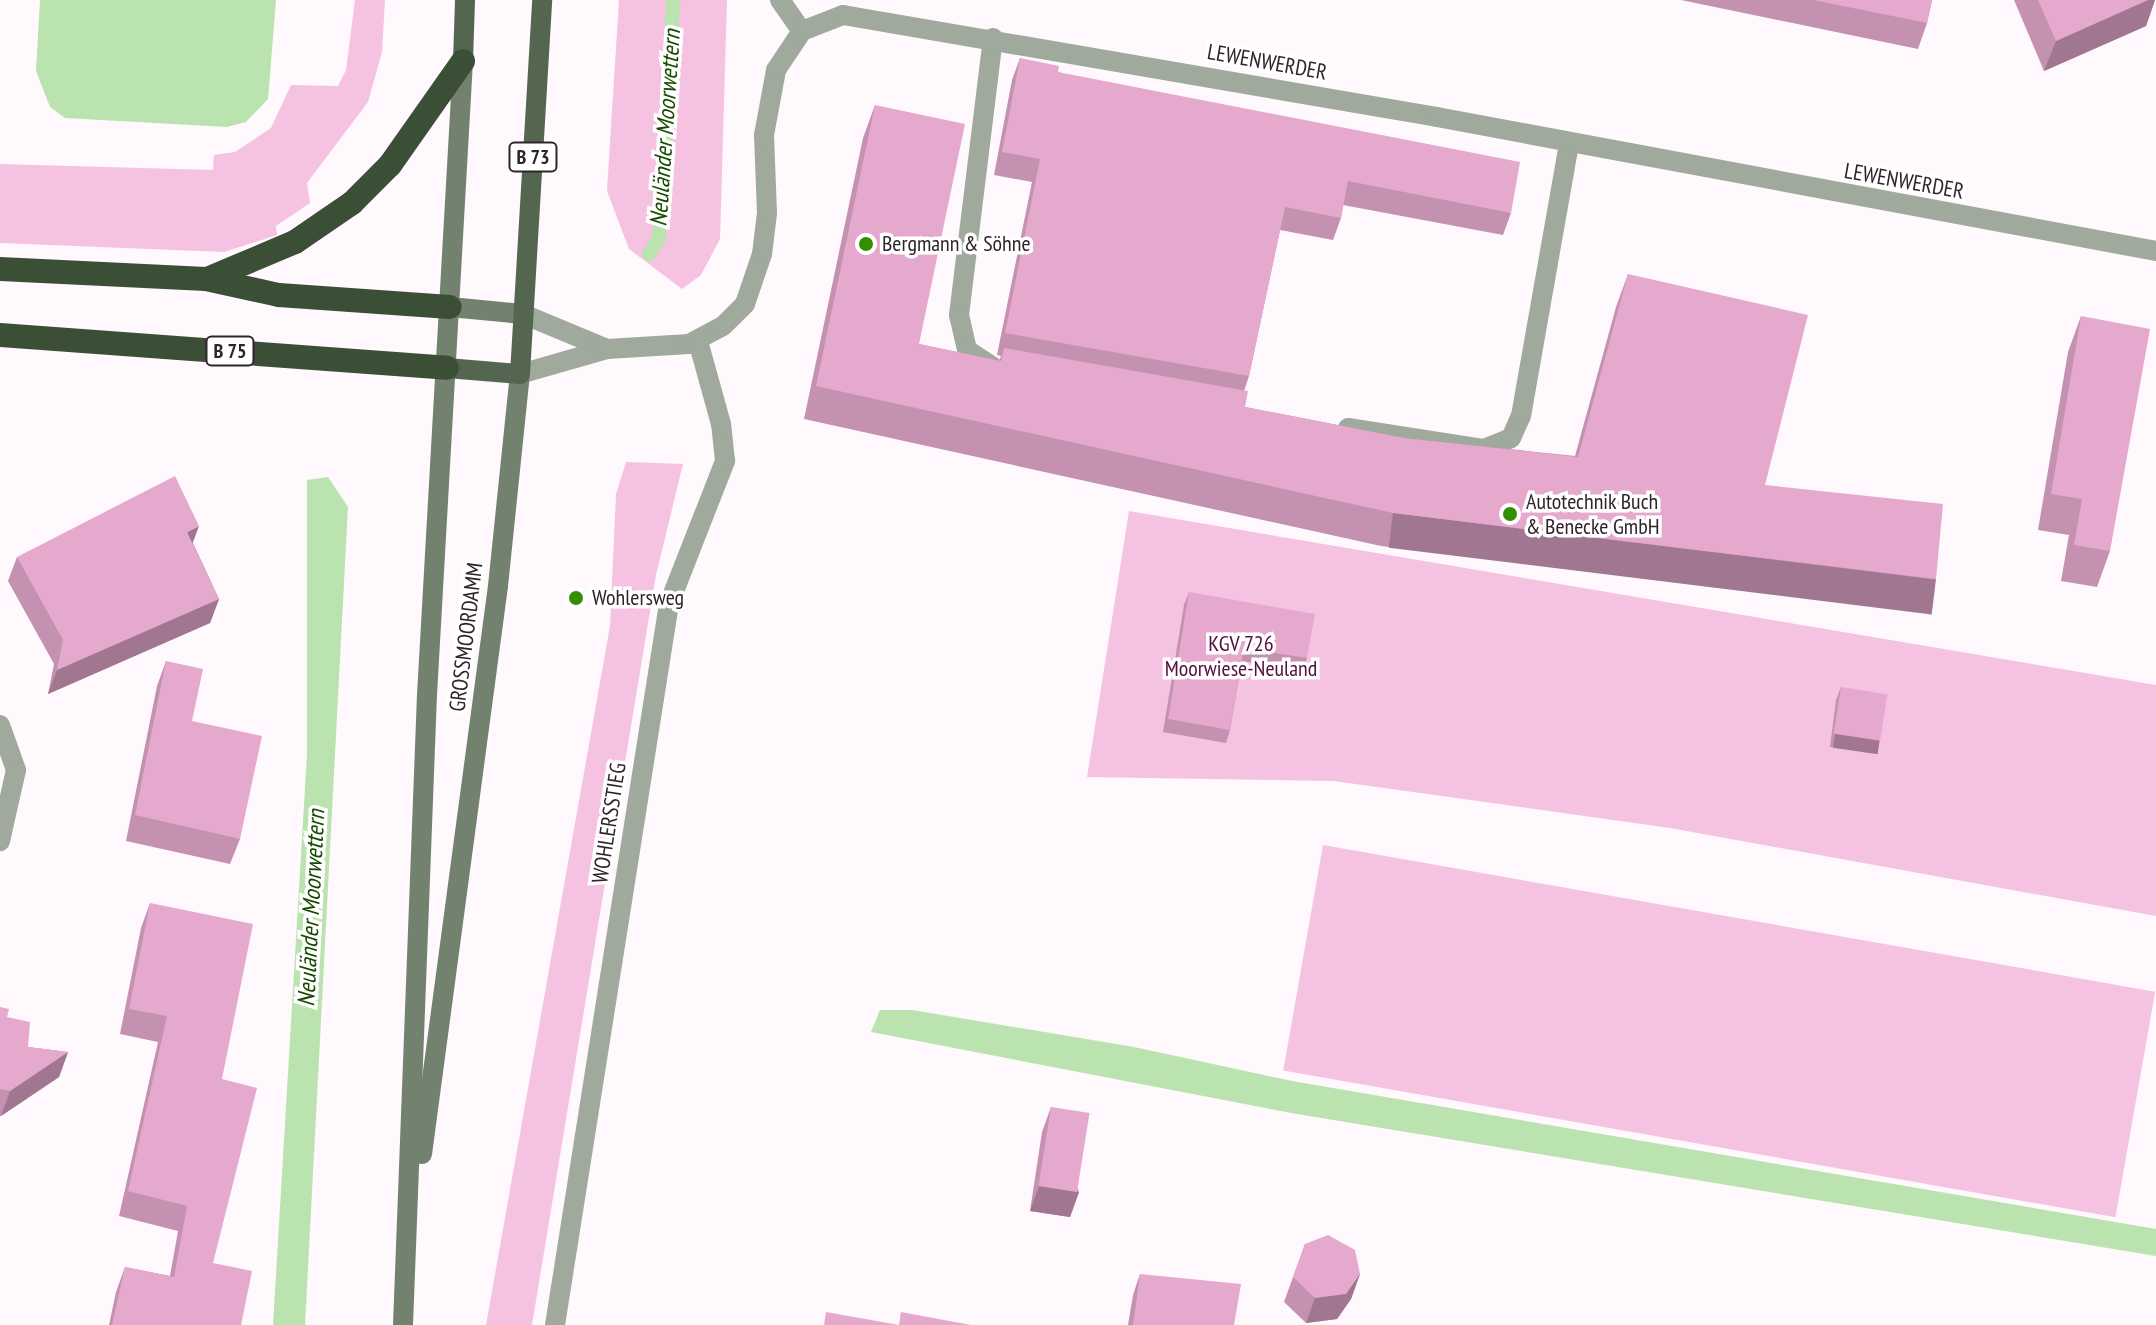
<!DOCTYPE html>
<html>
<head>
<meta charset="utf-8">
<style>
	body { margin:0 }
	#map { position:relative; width:2156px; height:1325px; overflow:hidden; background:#fff8fc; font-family:"PT Sans Narrow",sans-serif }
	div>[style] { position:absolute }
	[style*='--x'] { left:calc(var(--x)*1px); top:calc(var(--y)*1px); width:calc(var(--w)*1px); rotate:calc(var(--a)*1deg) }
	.green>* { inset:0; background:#f6c2e1; transform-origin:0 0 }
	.water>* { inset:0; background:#bae3af }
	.stream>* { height:14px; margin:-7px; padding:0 7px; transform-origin:7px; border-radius:7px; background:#bae3af }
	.lane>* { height:20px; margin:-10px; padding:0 10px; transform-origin:10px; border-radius:10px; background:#9fa99c }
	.street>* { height:20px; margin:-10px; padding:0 10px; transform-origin:10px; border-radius:10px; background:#9fa99c }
	.secondary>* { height:20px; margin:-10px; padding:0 10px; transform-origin:10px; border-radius:10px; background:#73816f }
	.primary>* { height:20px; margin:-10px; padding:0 10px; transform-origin:10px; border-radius:10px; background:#556650 }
	.highway>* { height:24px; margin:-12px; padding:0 12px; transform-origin:12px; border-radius:12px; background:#3b4e36 }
	.wall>* { inset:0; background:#c491b0 }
	.shaded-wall>* { inset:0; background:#a07690; transform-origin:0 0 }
	.building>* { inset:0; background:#e4a9cd; transform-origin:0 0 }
	.dots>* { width:22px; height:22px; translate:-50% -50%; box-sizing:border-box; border:4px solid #fff; border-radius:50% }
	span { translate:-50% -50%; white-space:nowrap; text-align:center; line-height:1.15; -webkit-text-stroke:7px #fff; paint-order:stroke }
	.shield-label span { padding:2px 6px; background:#fff; border:2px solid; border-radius:6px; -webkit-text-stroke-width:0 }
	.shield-label { font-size:20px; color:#30242b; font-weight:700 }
	.street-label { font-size:22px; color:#30242b }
	.poi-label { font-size:22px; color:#30242b }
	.left { translate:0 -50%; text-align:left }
	.park-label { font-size:22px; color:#530f3f }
	.water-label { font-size:24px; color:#174a01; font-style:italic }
</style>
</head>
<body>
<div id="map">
	<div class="green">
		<div style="clip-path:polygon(355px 0,385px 0,382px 52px,368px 102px,307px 183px,310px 203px,276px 226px,277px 235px,224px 252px,0 243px,0 164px,213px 170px,214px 155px,235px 152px,271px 128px,291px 85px,338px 86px,346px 70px)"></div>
		<div style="clip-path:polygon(619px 0,727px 0,720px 239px,701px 275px,682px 289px,629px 249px,607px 191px)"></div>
		<div style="clip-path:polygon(626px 462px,683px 464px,656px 575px,532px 1325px,486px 1325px,610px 626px,616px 494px)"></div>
		<div style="clip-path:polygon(1129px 511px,2156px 685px,2156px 916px,1670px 828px,1334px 781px,1087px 777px)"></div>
		<div style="left:1323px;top:845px;width:845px;height:229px;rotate:10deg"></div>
	</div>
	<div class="water">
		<div style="clip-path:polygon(40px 0,276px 0,268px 99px,246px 122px,227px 127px,65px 118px,50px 107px,36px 71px)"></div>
		<div style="clip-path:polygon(328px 477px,348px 507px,305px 1325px,273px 1325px,307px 754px,307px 480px)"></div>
		<div style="clip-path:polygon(880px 1010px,912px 1010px,1134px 1047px,1292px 1081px,2156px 1229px,2156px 1256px,1291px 1113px,871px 1032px)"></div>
	</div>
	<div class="stream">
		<div style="--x:649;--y:254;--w:19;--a:-58"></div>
		<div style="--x:659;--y:238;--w:238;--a:-86.6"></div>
	</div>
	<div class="lane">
		<div style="--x:993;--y:38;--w:279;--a:97"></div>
		<div style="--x:959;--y:315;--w:36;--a:77"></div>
		<div style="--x:967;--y:350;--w:31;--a:33"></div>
		<div style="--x:1348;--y:428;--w:138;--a:8.8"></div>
		<div style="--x:1484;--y:449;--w:29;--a:-22"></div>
		<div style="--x:1511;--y:438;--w:24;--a:-66"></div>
		<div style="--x:1521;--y:416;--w:276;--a:-80"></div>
	</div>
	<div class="street">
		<div style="--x:780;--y:0;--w:38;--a:55"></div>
		<div style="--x:523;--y:314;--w:91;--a:22.6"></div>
		<div style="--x:520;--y:374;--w:91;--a:-16"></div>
		<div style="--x:607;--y:349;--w:82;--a:-3.5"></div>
		<div style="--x:689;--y:344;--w:38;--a:-28"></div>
		<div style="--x:723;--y:326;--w:31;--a:-45"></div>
		<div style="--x:745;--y:304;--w:53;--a:-71.2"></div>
		<div style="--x:762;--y:254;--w:41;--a:-83"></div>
		<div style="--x:767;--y:213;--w:78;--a:-92.2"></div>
		<div style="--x:764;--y:135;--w:66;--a:-79.5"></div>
		<div style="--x:776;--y:70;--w:47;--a:-56.3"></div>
		<div style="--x:802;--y:31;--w:44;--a:-21.3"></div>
		<div style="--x:843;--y:15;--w:603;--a:9.74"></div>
		<div style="--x:1437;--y:117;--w:731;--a:10.56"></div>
		<div style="--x:0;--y:725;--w:48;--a:70.4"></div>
		<div style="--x:16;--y:770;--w:73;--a:102.7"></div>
		<div style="--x:555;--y:1325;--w:730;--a:-81.02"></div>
		<div style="--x:669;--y:604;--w:154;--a:-68.6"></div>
		<div style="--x:725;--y:461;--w:37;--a:-96"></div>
		<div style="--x:721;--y:424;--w:86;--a:-105.5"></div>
	</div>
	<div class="secondary">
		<div style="--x:450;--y:307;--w:73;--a:5.5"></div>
		<div style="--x:422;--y:1154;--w:573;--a:-82.38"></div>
		<div style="--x:498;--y:586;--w:213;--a:-84.1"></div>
		<div style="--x:403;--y:1325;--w:630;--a:-87.82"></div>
		<div style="--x:427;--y:695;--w:635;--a:-86.75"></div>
	</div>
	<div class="primary">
		<div style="--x:463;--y:61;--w:61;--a:-88.1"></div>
		<div style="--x:447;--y:368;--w:73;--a:4.7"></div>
		<div style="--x:520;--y:374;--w:375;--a:-86.6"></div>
	</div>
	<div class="highway">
		<div style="--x:0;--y:269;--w:206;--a:2.8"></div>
		<div style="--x:206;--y:279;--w:75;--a:12.4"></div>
		<div style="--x:279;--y:295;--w:171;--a:4"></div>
		<div style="--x:207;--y:279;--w:95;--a:-22.8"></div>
		<div style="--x:295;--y:242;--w:69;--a:-34.4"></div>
		<div style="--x:352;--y:203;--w:54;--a:-45"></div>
		<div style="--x:390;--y:165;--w:127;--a:-54.9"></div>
		<div style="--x:0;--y:335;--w:448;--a:4.2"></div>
	</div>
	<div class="wall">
		<div style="clip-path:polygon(1681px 0,1932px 0,1927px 23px,1918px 49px)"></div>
		<div style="clip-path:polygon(2014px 0,2155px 0,2146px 26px,2044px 71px)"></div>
		<div style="clip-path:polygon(1020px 58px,1058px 72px,1511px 213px,1503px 235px,1343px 205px,1341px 218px,1333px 240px,1280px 230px,1249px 376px,1244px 391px,1245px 407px,1404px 438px,1575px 456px,1616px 307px,1628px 274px,1765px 485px,1936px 579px,1924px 612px,1381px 546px,804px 419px,863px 138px,875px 105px,919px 344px,999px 361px,1001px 356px,997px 355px,1032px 182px,994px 175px,1012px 80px)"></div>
		<div style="clip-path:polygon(2081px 316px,2110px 551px,2097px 587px,2061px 581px,2069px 535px,2038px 530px,2068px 352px)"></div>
		<div style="clip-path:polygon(193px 543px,219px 599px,210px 623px,48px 694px,54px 664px,8px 581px,17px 557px)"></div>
		<div style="clip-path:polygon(1189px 592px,1307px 658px,1302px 671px,1242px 661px,1230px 730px,1226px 743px,1163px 732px,1184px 605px)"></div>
		<div style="clip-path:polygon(166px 661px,192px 721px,240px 839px,230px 864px,126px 841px,157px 686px)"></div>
		<div style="clip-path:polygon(1841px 687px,1880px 740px,1876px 753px,1830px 747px,1836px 700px)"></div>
		<div style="clip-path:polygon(150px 903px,222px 1079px,213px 1263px,241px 1325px,109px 1325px,116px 1292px,125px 1267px,170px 1276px,178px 1231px,119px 1216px,158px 1042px,120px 1034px,141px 928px)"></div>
		<div style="clip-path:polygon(0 1007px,28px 1047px,68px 1052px,59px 1077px,1px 1116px,0 1116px)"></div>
		<div style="clip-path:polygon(1051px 1107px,1079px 1192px,1070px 1217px,1030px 1211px,1042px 1132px)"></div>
		<div style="clip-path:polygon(1305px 1244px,1360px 1274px,1351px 1299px,1337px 1319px,1306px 1323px,1284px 1302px)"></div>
		<div style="clip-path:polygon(1140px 1274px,1234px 1325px,1128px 1325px,1133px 1295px)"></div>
	</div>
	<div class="shaded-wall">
		<div style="clip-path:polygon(2148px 0,2155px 0,2146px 26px,2044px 71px,2056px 41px)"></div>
		<div style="left:1393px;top:513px;width:547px;height:35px;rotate:7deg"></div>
		<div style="clip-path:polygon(199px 526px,190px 550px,187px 532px)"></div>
		<div style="clip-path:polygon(219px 599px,210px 623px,48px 694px,57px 670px)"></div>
		<div style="left:1835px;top:734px;width:45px;height:14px;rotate:8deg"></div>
		<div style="clip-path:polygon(68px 1052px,59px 1077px,1px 1116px,10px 1091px)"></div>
		<div style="clip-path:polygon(1039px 1186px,1079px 1192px,1070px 1217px,1030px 1211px)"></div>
		<div style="clip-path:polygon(1360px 1274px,1351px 1299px,1337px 1319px,1306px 1323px,1315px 1298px)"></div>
	</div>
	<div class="building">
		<div style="clip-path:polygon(1813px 0,1932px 0,1927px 23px)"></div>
		<div style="clip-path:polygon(2038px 0,2148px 0,2056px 41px)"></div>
		<div style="clip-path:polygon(1020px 58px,1059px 66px,1058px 72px,1520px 162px,1511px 213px,1348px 181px,1341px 218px,1285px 207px,1249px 376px,1005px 333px,1040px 159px,1002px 152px)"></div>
		<div style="clip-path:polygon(875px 105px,965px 124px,919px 344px,1001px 361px,1004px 348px,1248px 391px,1245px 407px,1404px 438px,1578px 457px,1628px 274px,1808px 315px,1765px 485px,1943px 504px,1936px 579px,1393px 513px,816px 386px)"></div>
		<div style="clip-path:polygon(2081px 316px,2150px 329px,2110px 551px,2074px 545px,2082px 499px,2051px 494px)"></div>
		<div style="clip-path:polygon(175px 476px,199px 526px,187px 532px,219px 599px,57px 670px,63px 640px,17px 557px)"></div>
		<div style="clip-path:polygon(1189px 592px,1315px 614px,1307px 658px,1244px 648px,1230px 730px,1168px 719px)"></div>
		<div style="clip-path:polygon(166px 661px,203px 669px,192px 721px,262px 736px,240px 839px,135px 815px)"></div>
		<div style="left:1841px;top:687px;width:47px;height:47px;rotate:9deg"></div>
		<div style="clip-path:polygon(150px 903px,253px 924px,222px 1079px,257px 1088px,213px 1263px,252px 1271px,241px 1325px,112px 1325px,125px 1267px,174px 1277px,187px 1206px,128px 1191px,167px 1016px,129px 1009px)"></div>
		<div style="clip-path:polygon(0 1007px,9px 1009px,7px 1017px,30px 1022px,28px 1047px,68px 1052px,10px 1091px,0 1089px)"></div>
		<div style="left:1051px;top:1107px;width:39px;height:80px;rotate:9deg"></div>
		<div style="clip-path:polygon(1328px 1235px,1355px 1250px,1360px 1274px,1346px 1294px,1315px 1298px,1293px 1277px,1305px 1244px)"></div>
		<div style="clip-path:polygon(1140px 1274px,1241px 1284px,1234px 1325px,1133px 1325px)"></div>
		<div style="clip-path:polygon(826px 1312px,899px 1325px,901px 1312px,971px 1325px,824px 1325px)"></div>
	</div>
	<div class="dots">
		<div style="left:866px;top:244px;background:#348f00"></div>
		<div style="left:1510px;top:514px;background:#348f00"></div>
		<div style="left:576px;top:598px;background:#348f00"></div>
	</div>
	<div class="shield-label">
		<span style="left:533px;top:157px">B 73</span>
		<span style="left:230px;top:351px">B 75</span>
	</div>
	<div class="street-label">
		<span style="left:1267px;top:62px;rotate:10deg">LEWENWERDER</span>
		<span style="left:1904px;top:181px;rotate:10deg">LEWENWERDER</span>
		<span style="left:466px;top:637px;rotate:-83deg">GROSSMOORDAMM</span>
		<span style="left:609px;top:823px;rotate:-81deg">WOHLERSSTIEG</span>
	</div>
	<div class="poi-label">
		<span class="left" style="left:882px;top:244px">Bergmann &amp; Söhne</span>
		<span class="left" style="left:1526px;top:514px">Autotechnik Buch<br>&amp; Benecke GmbH</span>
		<span class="left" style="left:592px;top:598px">Wohlersweg</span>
	</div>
	<div class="park-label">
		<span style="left:1241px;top:656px">KGV 726<br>Moorwiese-Neuland</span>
	</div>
	<div class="water-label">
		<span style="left:665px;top:128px;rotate:-86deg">Neuländer Moorwettern</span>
		<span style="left:311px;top:908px;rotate:-87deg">Neuländer Moorwettern</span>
	</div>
</div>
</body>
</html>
